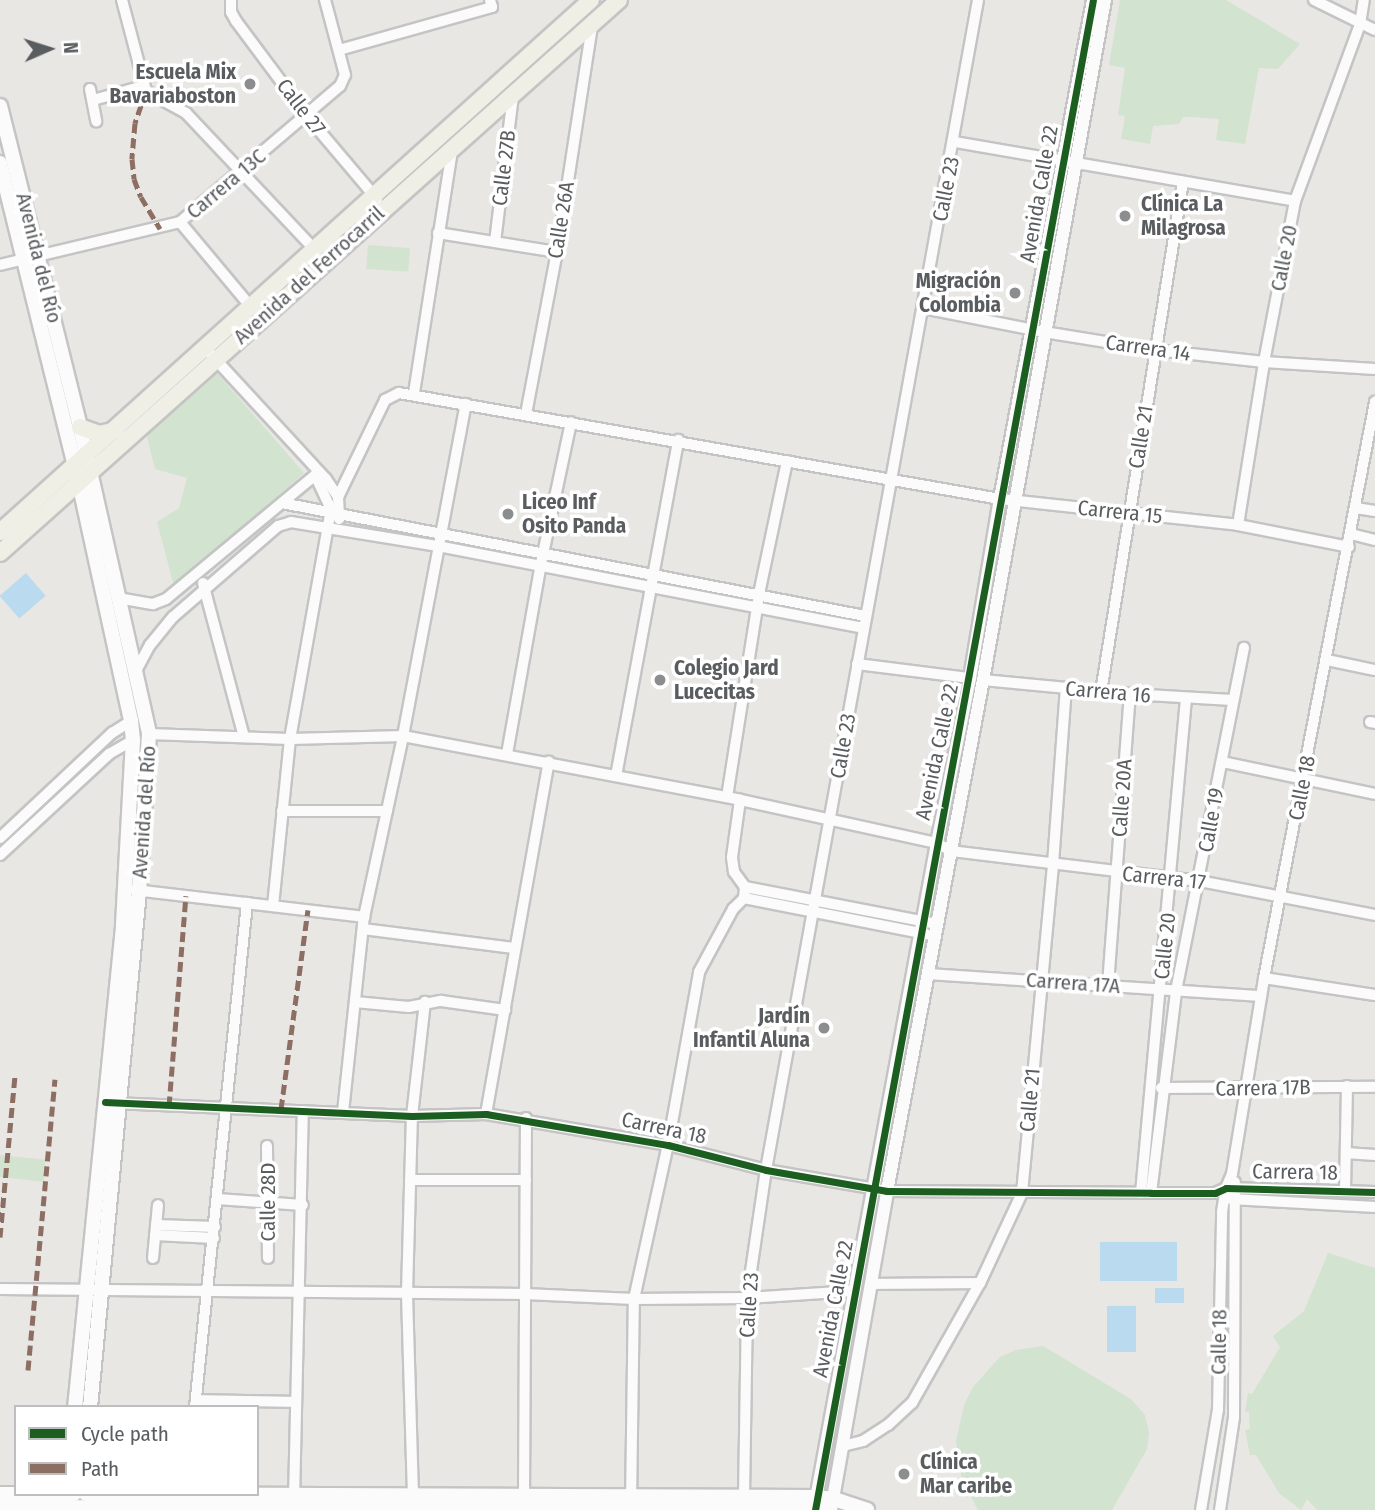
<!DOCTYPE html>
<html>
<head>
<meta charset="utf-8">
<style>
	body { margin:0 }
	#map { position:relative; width:1375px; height:1510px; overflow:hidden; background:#e9e7e3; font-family:"Fira Sans Condensed",sans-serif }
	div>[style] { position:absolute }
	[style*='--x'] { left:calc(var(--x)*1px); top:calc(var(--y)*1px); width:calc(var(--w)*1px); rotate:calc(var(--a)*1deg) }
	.green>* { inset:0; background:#d2e3d0; transform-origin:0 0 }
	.water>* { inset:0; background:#badaf0; transform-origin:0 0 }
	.roads { filter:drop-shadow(2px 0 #c5c4c4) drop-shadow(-2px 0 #c5c4c4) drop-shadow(0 2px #c5c4c4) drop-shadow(0 -2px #c5c4c4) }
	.minor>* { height:10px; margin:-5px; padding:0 5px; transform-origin:5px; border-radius:5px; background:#fcfbfb }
	.tertiary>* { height:12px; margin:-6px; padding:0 6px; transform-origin:6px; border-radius:6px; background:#fcfbfb }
	.secondary>* { height:14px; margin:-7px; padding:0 7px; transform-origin:7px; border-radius:7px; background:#fcfbfb }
	.primary>* { height:16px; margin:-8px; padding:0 8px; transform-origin:8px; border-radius:8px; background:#f0efe6 }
	.quiet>* { height:5px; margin-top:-2.5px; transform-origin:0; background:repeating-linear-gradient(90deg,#8d6e63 0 10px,transparent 0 15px) }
	.cycleway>* { height:7px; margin:-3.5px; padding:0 3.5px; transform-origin:3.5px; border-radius:3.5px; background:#1b5e20 }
	.dots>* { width:19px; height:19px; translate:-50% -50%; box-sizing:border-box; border:4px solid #fff; border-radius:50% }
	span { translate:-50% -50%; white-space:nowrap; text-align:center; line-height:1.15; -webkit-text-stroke:7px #fff; paint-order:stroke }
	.poi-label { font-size:21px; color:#5a5d60; font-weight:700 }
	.right { translate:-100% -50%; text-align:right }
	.left { translate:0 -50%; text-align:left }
	.street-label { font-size:21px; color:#5a5d60 }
	.legend { position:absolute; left:14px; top:1405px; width:245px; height:91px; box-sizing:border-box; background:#fff; border:2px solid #bdbebf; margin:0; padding:9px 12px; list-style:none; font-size:21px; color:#5a5d60 }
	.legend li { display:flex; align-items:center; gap:14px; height:35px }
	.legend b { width:35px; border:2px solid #bdbebf }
	.north { position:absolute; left:14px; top:14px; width:70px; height:70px; -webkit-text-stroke:5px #fff; paint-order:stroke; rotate:87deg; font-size:19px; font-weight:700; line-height:28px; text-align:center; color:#5a5d60 }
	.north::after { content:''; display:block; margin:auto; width:24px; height:32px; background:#5a5d60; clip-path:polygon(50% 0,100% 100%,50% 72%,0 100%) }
</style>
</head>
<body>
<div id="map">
	<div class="green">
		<div style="clip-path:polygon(1120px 0,1226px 0,1300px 44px,1278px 69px,1259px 68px,1245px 144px,1216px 140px,1219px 119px,1191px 117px,1183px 117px,1179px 124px,1153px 126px,1150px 144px,1121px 139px,1125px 116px,1118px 115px,1125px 68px,1109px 65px)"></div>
		<div style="left:368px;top:245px;width:42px;height:24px;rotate:4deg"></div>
		<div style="clip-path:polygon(217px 373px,304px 473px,174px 586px,157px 522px,179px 508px,187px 478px,155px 469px,146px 433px)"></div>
		<div style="left:0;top:1155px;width:46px;height:22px;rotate:6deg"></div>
		<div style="clip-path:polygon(1328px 1253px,1375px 1268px,1375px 1510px,1317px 1510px,1307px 1499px,1301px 1510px,1279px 1493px,1256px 1455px,1250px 1455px,1245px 1430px,1250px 1429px,1249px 1412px,1245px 1412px,1248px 1393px,1252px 1394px,1280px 1347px,1273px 1336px,1304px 1311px)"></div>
		<div style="clip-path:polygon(1043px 1346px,1131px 1399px,1145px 1415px,1149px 1433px,1147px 1449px,1112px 1510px,978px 1510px,962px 1480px,956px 1441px,964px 1405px,973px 1387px,1000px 1357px,1016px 1350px)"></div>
	</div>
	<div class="water">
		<div style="left:26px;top:573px;width:30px;height:35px;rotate:49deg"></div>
		<div style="left:1100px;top:1242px;width:77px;height:39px"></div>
		<div style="left:1155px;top:1288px;width:29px;height:15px"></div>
		<div style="left:1107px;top:1306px;width:29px;height:46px"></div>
	</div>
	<div class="roads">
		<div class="minor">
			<div style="--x:122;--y:0;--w:94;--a:75.2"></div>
			<div style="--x:146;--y:91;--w:46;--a:28.8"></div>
			<div style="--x:186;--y:113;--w:187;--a:46.7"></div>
			<div style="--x:231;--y:0;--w:12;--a:90"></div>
			<div style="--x:231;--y:12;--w:10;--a:61"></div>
			<div style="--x:236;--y:21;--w:117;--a:53.3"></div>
			<div style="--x:306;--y:115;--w:110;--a:49.8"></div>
			<div style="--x:1314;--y:0;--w:68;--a:26.2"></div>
			<div style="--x:339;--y:50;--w:159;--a:-15.7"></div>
			<div style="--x:492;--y:7;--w:7;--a:-106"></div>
			<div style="--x:90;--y:89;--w:33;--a:79"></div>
			<div style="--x:93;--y:100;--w:53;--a:-15.4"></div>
			<div style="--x:955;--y:142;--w:345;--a:9.8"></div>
			<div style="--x:180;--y:222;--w:112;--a:50.1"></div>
			<div style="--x:438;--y:233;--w:121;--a:9.1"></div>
			<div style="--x:495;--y:242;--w:148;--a:-83"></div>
			<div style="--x:0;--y:265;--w:185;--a:-13.4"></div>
			<div style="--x:180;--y:222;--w:210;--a:-40.4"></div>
			<div style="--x:340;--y:86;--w:12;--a:-66"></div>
			<div style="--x:345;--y:75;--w:78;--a:-104.9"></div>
			<div style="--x:923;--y:308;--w:123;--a:11.2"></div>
			<div style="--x:1044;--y:332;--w:112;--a:9.2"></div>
			<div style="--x:1155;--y:350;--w:110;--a:6.3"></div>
			<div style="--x:1264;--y:362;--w:111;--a:3.6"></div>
			<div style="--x:206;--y:349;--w:177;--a:47.3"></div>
			<div style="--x:326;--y:479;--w:22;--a:56"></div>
			<div style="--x:338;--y:497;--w:22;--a:87"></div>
			<div style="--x:414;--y:393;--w:246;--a:-81.1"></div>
			<div style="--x:526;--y:414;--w:165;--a:-79.2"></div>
			<div style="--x:557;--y:252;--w:230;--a:-81.2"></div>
			<div style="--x:338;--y:497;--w:108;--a:-64.1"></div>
			<div style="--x:385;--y:400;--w:16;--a:-27"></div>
			<div style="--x:399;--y:393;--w:610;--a:10"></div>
			<div style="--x:1000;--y:499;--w:239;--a:6.2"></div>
			<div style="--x:1238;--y:525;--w:113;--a:11.2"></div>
			<div style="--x:282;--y:503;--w:594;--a:10.97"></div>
			<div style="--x:1356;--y:508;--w:19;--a:9"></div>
			<div style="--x:1238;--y:525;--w:165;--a:-80.9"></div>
			<div style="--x:1264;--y:362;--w:164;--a:-79.1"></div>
			<div style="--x:1295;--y:201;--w:189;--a:-69.8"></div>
			<div style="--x:1360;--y:24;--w:24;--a:-81"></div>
			<div style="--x:1351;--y:534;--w:25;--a:14"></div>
			<div style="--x:203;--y:583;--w:159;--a:75.1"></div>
			<div style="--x:118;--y:598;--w:36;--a:10"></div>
			<div style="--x:153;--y:604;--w:14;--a:-21"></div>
			<div style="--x:166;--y:599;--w:199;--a:-39.7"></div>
			<div style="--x:1327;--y:660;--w:49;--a:11.8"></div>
			<div style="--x:857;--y:664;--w:114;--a:7.1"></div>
			<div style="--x:136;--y:671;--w:30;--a:-62"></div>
			<div style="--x:150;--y:645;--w:36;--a:-51"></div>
			<div style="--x:173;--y:617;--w:139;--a:-40.9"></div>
			<div style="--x:278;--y:526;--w:14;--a:-17"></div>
			<div style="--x:291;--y:522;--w:149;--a:9.3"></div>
			<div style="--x:438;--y:546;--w:432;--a:10.9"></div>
			<div style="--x:983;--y:680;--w:148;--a:5.4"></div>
			<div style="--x:1130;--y:694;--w:102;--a:3.4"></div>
			<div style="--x:1101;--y:692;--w:517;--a:-80.87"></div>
			<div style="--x:1370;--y:722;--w:5;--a:11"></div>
			<div style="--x:149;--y:734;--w:141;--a:2"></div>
			<div style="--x:290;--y:739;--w:113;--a:-1.5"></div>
			<div style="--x:403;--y:736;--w:330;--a:10.7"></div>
			<div style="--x:727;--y:797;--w:215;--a:12.4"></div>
			<div style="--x:937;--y:843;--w:16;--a:30"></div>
			<div style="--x:951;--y:851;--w:251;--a:6.9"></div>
			<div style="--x:1200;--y:881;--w:178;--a:11"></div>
			<div style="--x:507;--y:754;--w:189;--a:-79.9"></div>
			<div style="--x:540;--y:568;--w:149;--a:-78"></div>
			<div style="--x:1222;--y:762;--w:156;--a:11.8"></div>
			<div style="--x:616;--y:776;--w:342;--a:-79.5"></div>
			<div style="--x:727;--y:797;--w:206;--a:-81"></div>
			<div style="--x:759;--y:594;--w:136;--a:-78.1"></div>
			<div style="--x:282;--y:811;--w:105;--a:0"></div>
			<div style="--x:0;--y:838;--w:154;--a:-43.2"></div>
			<div style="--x:112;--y:733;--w:22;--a:-32"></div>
			<div style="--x:0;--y:855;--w:149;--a:-42.8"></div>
			<div style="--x:109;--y:754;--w:28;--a:-30"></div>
			<div style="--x:745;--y:887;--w:196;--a:10.9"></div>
			<div style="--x:135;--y:890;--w:231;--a:6.7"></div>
			<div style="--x:744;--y:898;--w:186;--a:11.2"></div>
			<div style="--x:273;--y:906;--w:168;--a:-84.2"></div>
			<div style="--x:290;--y:739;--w:229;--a:-79.9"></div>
			<div style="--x:330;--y:514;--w:9;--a:-96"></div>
			<div style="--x:329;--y:505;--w:33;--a:-115"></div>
			<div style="--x:363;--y:929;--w:152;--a:7.2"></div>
			<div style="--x:928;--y:974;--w:334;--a:3.8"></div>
			<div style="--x:1264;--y:978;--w:112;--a:8.7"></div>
			<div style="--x:1108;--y:985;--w:292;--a:-85.7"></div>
			<div style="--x:355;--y:1002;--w:54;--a:5.3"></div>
			<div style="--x:409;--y:1007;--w:33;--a:-11"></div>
			<div style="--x:441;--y:1001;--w:65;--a:8"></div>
			<div style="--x:1161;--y:1088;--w:214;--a:-0.3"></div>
			<div style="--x:113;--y:1103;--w:299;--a:2.5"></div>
			<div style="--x:412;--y:1116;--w:74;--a:-1.5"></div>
			<div style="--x:486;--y:1114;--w:185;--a:9.7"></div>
			<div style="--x:668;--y:1145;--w:101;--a:14.3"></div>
			<div style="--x:766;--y:1170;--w:123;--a:9.8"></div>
			<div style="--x:887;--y:1191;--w:264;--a:0.4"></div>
			<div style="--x:1151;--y:1193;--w:64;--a:0"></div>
			<div style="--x:1215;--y:1193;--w:12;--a:-24"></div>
			<div style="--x:1226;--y:1188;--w:149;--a:1.5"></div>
			<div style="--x:343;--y:1112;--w:196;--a:-83.9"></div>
			<div style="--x:364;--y:917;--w:185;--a:-77.8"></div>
			<div style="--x:403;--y:736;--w:338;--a:-79.3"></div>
			<div style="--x:486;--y:1114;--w:358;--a:-79.9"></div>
			<div style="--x:267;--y:1146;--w:112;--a:89.5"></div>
			<div style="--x:1346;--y:1153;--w:29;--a:4"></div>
			<div style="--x:410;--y:1180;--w:116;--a:0"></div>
			<div style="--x:1345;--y:1190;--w:104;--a:-88.9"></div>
			<div style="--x:1141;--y:1193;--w:496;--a:-84.8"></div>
			<div style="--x:1151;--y:1193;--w:204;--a:-82.9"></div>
			<div style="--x:1176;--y:991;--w:350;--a:-78.8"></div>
			<div style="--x:217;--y:1199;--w:86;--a:4"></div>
			<div style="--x:1231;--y:1199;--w:144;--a:3.2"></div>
			<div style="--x:156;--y:1225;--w:59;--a:1.9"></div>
			<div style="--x:155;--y:1235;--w:59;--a:2.9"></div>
			<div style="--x:153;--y:1258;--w:53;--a:-84.6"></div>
			<div style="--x:871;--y:1284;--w:109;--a:-0.5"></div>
			<div style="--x:0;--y:1289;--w:525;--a:0.55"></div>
			<div style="--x:525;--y:1294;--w:109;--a:2.6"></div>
			<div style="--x:634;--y:1299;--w:113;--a:-0.5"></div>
			<div style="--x:747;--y:1298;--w:107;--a:-3.7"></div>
			<div style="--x:196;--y:1400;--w:100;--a:1.1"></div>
			<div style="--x:195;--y:1407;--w:507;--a:-84.11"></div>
			<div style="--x:843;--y:1446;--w:21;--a:-14"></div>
			<div style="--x:863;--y:1441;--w:30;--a:-33"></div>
			<div style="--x:888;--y:1425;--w:33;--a:-43"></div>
			<div style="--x:912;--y:1403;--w:138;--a:-60.5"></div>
			<div style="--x:980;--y:1283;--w:99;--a:-65"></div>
			<div style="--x:1022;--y:1193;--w:330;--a:-84.6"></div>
			<div style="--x:1053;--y:864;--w:175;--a:-85.8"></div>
			<div style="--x:413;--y:1496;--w:203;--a:-91.7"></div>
			<div style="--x:407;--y:1293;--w:177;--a:-88.4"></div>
			<div style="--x:412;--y:1116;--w:115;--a:-83.5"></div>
			<div style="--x:524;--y:1496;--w:378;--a:-89.7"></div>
			<div style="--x:744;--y:1497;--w:199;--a:-89.1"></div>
			<div style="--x:747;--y:1298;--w:129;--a:-81.6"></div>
			<div style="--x:766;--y:1170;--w:1189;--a:-79.73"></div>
			<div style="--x:294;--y:1500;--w:389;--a:-88.7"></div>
			<div style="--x:631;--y:1504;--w:205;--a:-89.2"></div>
			<div style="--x:634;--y:1299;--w:158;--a:-77.6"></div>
			<div style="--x:668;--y:1145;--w:176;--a:-79.8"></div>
			<div style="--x:699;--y:972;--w:72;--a:-61.6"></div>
			<div style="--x:733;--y:909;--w:16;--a:-45"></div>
			<div style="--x:744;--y:898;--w:11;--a:-85"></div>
			<div style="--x:745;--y:887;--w:19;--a:-126"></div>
			<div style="--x:734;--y:872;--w:15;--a:-98"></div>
			<div style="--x:732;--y:857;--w:58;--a:-82"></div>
			<div style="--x:1201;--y:1510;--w:101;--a:-80.4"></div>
			<div style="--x:1218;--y:1410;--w:198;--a:-88.8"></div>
			<div style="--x:1222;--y:1212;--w:24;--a:-81"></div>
			<div style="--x:1226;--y:1188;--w:15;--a:-67"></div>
			<div style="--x:1232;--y:1174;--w:199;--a:-80.7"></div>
			<div style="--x:1264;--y:978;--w:587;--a:-79.09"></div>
			<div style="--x:1220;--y:1510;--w:94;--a:-81.4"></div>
			<div style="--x:1234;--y:1417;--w:235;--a:-89.8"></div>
		</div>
		<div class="tertiary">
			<div style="--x:815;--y:1504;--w:672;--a:-79.54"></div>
			<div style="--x:937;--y:843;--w:168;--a:-78.7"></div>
			<div style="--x:970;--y:678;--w:181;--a:-80.5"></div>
			<div style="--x:1000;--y:499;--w:508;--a:-79.44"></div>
			<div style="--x:831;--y:1510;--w:324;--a:-80"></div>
			<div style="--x:887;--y:1191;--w:520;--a:-79.36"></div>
			<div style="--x:983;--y:680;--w:691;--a:-79.83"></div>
		</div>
		<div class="secondary">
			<div style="--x:0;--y:106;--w:331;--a:76"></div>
			<div style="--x:80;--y:427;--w:315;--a:77.3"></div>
			<div style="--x:149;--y:734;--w:157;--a:93.6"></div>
			<div style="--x:139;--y:891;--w:518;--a:95.42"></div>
			<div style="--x:0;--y:163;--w:329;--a:76.1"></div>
			<div style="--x:79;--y:482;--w:245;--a:77.7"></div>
			<div style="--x:131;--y:721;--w:19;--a:84"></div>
			<div style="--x:133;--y:740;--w:187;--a:93.1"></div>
			<div style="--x:123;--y:927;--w:482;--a:95.7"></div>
			<div style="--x:0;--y:1494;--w:16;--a:0"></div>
			<div style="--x:19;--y:1494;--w:55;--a:0"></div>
			<div style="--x:86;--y:1494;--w:730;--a:0.24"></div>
			<div style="--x:816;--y:1497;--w:18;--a:6"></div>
			<div style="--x:834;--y:1499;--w:35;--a:18"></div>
			<div style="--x:0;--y:1507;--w:821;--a:0.21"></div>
		</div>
		<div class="primary">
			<div style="--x:80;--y:427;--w:20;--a:20"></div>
			<div style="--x:99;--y:434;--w:17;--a:-13"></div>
			<div style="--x:0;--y:532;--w:795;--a:-41.99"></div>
			<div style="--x:0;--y:553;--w:830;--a:-41.78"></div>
		</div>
	</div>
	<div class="quiet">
		<div style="--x:146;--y:91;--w:34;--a:109"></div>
		<div style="--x:135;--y:123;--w:36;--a:95"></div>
		<div style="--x:132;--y:159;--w:20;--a:84"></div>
		<div style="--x:134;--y:179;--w:19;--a:69"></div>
		<div style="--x:141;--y:197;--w:37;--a:59"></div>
		<div style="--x:169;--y:1106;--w:211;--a:-85.4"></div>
		<div style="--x:281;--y:1109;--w:201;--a:-82.3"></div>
		<div style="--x:0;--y:1237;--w:163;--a:-84.7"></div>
		<div style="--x:28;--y:1370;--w:292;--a:-84.7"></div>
	</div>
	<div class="cycleway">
		<div style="--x:105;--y:1102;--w:307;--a:2.6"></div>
		<div style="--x:412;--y:1116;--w:74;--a:-1.5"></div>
		<div style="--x:486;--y:1114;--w:185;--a:9.7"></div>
		<div style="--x:668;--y:1145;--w:101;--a:14.3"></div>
		<div style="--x:766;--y:1170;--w:123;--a:9.8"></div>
		<div style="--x:887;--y:1191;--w:264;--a:0.4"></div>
		<div style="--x:1151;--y:1193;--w:64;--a:0"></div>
		<div style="--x:1215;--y:1193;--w:12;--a:-24"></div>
		<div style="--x:1226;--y:1188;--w:149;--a:1.5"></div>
		<div style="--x:815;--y:1510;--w:1535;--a:-79.57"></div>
	</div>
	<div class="dots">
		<div style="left:250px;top:84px;background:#8c8d8e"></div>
		<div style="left:1125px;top:216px;background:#8c8d8e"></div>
		<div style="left:1015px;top:293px;background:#8c8d8e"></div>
		<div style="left:508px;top:514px;background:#8c8d8e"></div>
		<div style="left:660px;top:680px;background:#8c8d8e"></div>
		<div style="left:824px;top:1028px;background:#8c8d8e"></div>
		<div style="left:904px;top:1474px;background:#8c8d8e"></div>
	</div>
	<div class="poi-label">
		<span class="right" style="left:236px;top:84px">Escuela Mix<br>Bavariaboston</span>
		<span class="left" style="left:1141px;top:216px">Clínica La<br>Milagrosa</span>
		<span class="right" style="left:1001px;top:293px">Migración<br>Colombia</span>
		<span class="left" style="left:522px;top:514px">Liceo Inf<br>Osito Panda</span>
		<span class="left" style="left:674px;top:680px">Colegio Jard<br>Lucecitas</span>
		<span class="right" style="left:810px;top:1028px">Jardín<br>Infantil Aluna</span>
		<span class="left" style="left:920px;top:1474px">Clínica<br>Mar caribe</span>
	</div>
	<div class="street-label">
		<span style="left:301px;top:107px;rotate:52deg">Calle 27</span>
		<span style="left:504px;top:168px;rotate:-83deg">Calle 27B</span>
		<span style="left:226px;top:184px;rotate:-40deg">Carrera 13C</span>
		<span style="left:946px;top:189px;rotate:-79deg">Calle 23</span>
		<span style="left:1039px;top:194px;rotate:-80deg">Avenida Calle 22</span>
		<span style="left:561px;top:220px;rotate:-81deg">Calle 26A</span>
		<span style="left:39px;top:258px;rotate:76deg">Avenida del Río</span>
		<span style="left:1284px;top:258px;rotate:-79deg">Calle 20</span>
		<span style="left:309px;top:275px;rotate:-42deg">Avenida del Ferrocarril</span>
		<span style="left:1148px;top:348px;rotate:8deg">Carrera 14</span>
		<span style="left:1141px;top:437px;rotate:-81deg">Calle 21</span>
		<span style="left:1120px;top:512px;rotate:6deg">Carrera 15</span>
		<span style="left:1108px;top:692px;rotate:5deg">Carrera 16</span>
		<span style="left:843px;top:746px;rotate:-80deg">Calle 23</span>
		<span style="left:937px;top:752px;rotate:-78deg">Avenida Calle 22</span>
		<span style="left:1302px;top:788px;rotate:-79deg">Calle 18</span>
		<span style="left:1122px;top:798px;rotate:-86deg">Calle 20A</span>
		<span style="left:144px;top:812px;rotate:-86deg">Avenida del Río</span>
		<span style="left:1211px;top:820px;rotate:-80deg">Calle 19</span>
		<span style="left:1164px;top:878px;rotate:6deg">Carrera 17</span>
		<span style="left:1165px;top:946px;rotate:-84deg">Calle 20</span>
		<span style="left:1073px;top:983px;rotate:4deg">Carrera 17A</span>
		<span style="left:1263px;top:1088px;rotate:-1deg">Carrera 17B</span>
		<span style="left:1030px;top:1100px;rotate:-85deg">Calle 21</span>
		<span style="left:664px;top:1128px;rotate:12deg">Carrera 18</span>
		<span style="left:1295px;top:1172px;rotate:1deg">Carrera 18</span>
		<span style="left:268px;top:1202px;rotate:-90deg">Calle 28D</span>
		<span style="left:749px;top:1305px;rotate:-86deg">Calle 23</span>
		<span style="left:833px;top:1309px;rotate:-79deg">Avenida Calle 22</span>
		<span style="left:1219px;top:1342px;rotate:-89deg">Calle 18</span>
	</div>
	<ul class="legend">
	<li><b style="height:9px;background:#1b5e20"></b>Cycle path</li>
	<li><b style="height:9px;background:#8d6e63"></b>Path</li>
	</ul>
	<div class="north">N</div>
</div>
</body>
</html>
